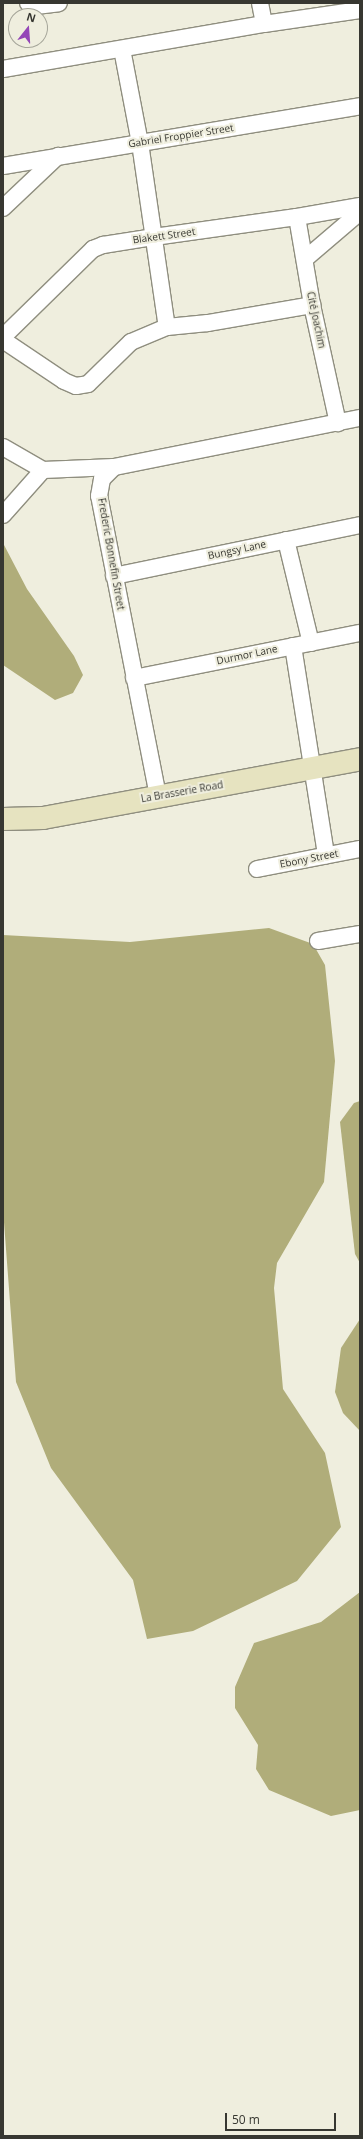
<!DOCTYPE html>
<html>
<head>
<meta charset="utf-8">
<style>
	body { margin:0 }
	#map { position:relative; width:363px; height:2139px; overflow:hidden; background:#efeede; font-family:"Open Sans",sans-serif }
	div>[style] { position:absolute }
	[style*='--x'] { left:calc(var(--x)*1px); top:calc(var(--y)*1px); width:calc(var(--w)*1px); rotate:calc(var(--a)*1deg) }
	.forest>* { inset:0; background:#b0ad7a }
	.roads { filter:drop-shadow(1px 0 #8f8e7f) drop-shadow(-1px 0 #8f8e7f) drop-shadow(0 1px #8f8e7f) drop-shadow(0 -1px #8f8e7f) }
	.street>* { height:16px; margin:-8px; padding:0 8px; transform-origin:8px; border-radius:8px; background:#fff }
	.secondary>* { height:22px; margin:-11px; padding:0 11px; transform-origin:11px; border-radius:11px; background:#e6e3c0 }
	span { translate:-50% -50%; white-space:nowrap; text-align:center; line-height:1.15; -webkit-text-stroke:4px #efeede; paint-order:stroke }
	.street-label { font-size:10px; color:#373731 }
	.frame { position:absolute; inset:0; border:4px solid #373731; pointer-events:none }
	.north { position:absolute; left:8px; top:8px; width:40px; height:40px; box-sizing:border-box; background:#efeede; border:1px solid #a5a599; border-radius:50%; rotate:17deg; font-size:11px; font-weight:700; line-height:16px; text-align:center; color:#373731 }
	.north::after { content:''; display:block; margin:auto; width:14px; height:18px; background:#9446b7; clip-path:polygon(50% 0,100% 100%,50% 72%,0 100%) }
	.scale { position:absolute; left:225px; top:2113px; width:111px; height:18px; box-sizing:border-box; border:2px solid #373731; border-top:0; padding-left:5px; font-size:12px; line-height:14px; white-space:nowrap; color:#373731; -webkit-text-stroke:3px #efeede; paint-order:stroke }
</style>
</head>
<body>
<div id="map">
	<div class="forest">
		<div style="clip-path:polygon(3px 543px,27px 589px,74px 656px,83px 675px,73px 693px,55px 700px,3px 665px)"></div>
		<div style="clip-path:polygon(269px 928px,313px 944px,325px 965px,335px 1061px,324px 1182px,277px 1263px,274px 1288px,283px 1389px,325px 1453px,341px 1527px,297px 1581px,193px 1631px,147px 1639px,133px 1580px,51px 1468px,16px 1382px,3px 1209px,3px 935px,130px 942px)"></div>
		<div style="clip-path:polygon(360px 1101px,360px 1263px,355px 1254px,340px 1122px,354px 1103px)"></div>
		<div style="clip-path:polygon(360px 1319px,360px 1431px,343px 1413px,335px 1392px,341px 1348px)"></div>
		<div style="clip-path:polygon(360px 1592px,360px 1810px,331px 1816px,269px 1790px,256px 1769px,258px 1745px,235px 1708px,235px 1687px,254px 1643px,321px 1622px)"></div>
	</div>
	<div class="roads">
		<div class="street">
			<div style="--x:28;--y:3;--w:9;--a:21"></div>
			<div style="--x:36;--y:6;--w:23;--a:-7"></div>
			<div style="--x:260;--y:3;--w:21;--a:79"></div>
			<div style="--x:122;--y:49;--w:96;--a:79.2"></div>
			<div style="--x:140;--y:143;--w:186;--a:81.7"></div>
			<div style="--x:3;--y:69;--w:265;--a:-9.8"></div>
			<div style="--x:264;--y:24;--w:97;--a:-8.3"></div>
			<div style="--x:3;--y:166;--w:362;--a:-9.5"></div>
			<div style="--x:3;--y:208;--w:76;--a:-43.4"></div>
			<div style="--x:297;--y:217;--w:89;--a:80.3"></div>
			<div style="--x:312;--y:305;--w:121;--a:77.6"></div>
			<div style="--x:305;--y:259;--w:72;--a:-40.5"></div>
			<div style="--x:3;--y:337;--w:126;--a:-44.4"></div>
			<div style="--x:93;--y:249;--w:11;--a:-22"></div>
			<div style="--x:103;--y:245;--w:52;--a:-8.9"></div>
			<div style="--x:154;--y:237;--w:144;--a:-8"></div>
			<div style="--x:297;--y:217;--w:64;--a:-9.9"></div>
			<div style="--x:3;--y:340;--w:73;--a:33.9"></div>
			<div style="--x:64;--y:381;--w:13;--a:23"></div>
			<div style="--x:76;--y:386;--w:12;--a:-9"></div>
			<div style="--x:88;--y:384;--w:60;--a:-44.3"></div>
			<div style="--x:131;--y:342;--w:39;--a:-23"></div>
			<div style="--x:167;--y:327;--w:41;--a:-5.6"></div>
			<div style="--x:208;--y:323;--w:106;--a:-9.8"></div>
			<div style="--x:3;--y:447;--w:46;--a:29.9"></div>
			<div style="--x:3;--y:515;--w:60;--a:-48.4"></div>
			<div style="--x:43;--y:470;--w:71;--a:-2.4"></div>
			<div style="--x:286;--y:540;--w:106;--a:76.4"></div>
			<div style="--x:114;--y:576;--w:251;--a:-11.7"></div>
			<div style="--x:293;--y:646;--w:212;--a:81"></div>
			<div style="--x:134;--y:678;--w:230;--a:-11.3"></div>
			<div style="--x:158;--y:796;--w:306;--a:-101.1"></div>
			<div style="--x:99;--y:496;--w:17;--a:-80"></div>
			<div style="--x:102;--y:479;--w:17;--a:-45"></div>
			<div style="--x:114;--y:467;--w:251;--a:-11.3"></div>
			<div style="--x:257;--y:869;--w:105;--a:-11"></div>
			<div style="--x:318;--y:941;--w:43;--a:-9.5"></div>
		</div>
		<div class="secondary">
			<div style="--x:3;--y:819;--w:40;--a:-1.4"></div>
			<div style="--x:43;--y:818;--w:322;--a:-10.5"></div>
		</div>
	</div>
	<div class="street-label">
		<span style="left:181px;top:136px;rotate:-9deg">Gabriel Froppier Street</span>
		<span style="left:164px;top:236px;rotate:-8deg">Blakett Street</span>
		<span style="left:316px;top:320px;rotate:78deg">Cité Joachim</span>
		<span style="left:237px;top:550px;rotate:-12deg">Bungsy Lane</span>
		<span style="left:111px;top:554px;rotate:80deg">Frederic Bonnefin Street</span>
		<span style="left:247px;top:655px;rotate:-12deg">Durmor Lane</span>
		<span style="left:182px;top:792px;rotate:-10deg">La Brasserie Road</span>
		<span style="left:309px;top:859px;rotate:-11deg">Ebony Street</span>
	</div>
	<div class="frame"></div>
	<div class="north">N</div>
	<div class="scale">50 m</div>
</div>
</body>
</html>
